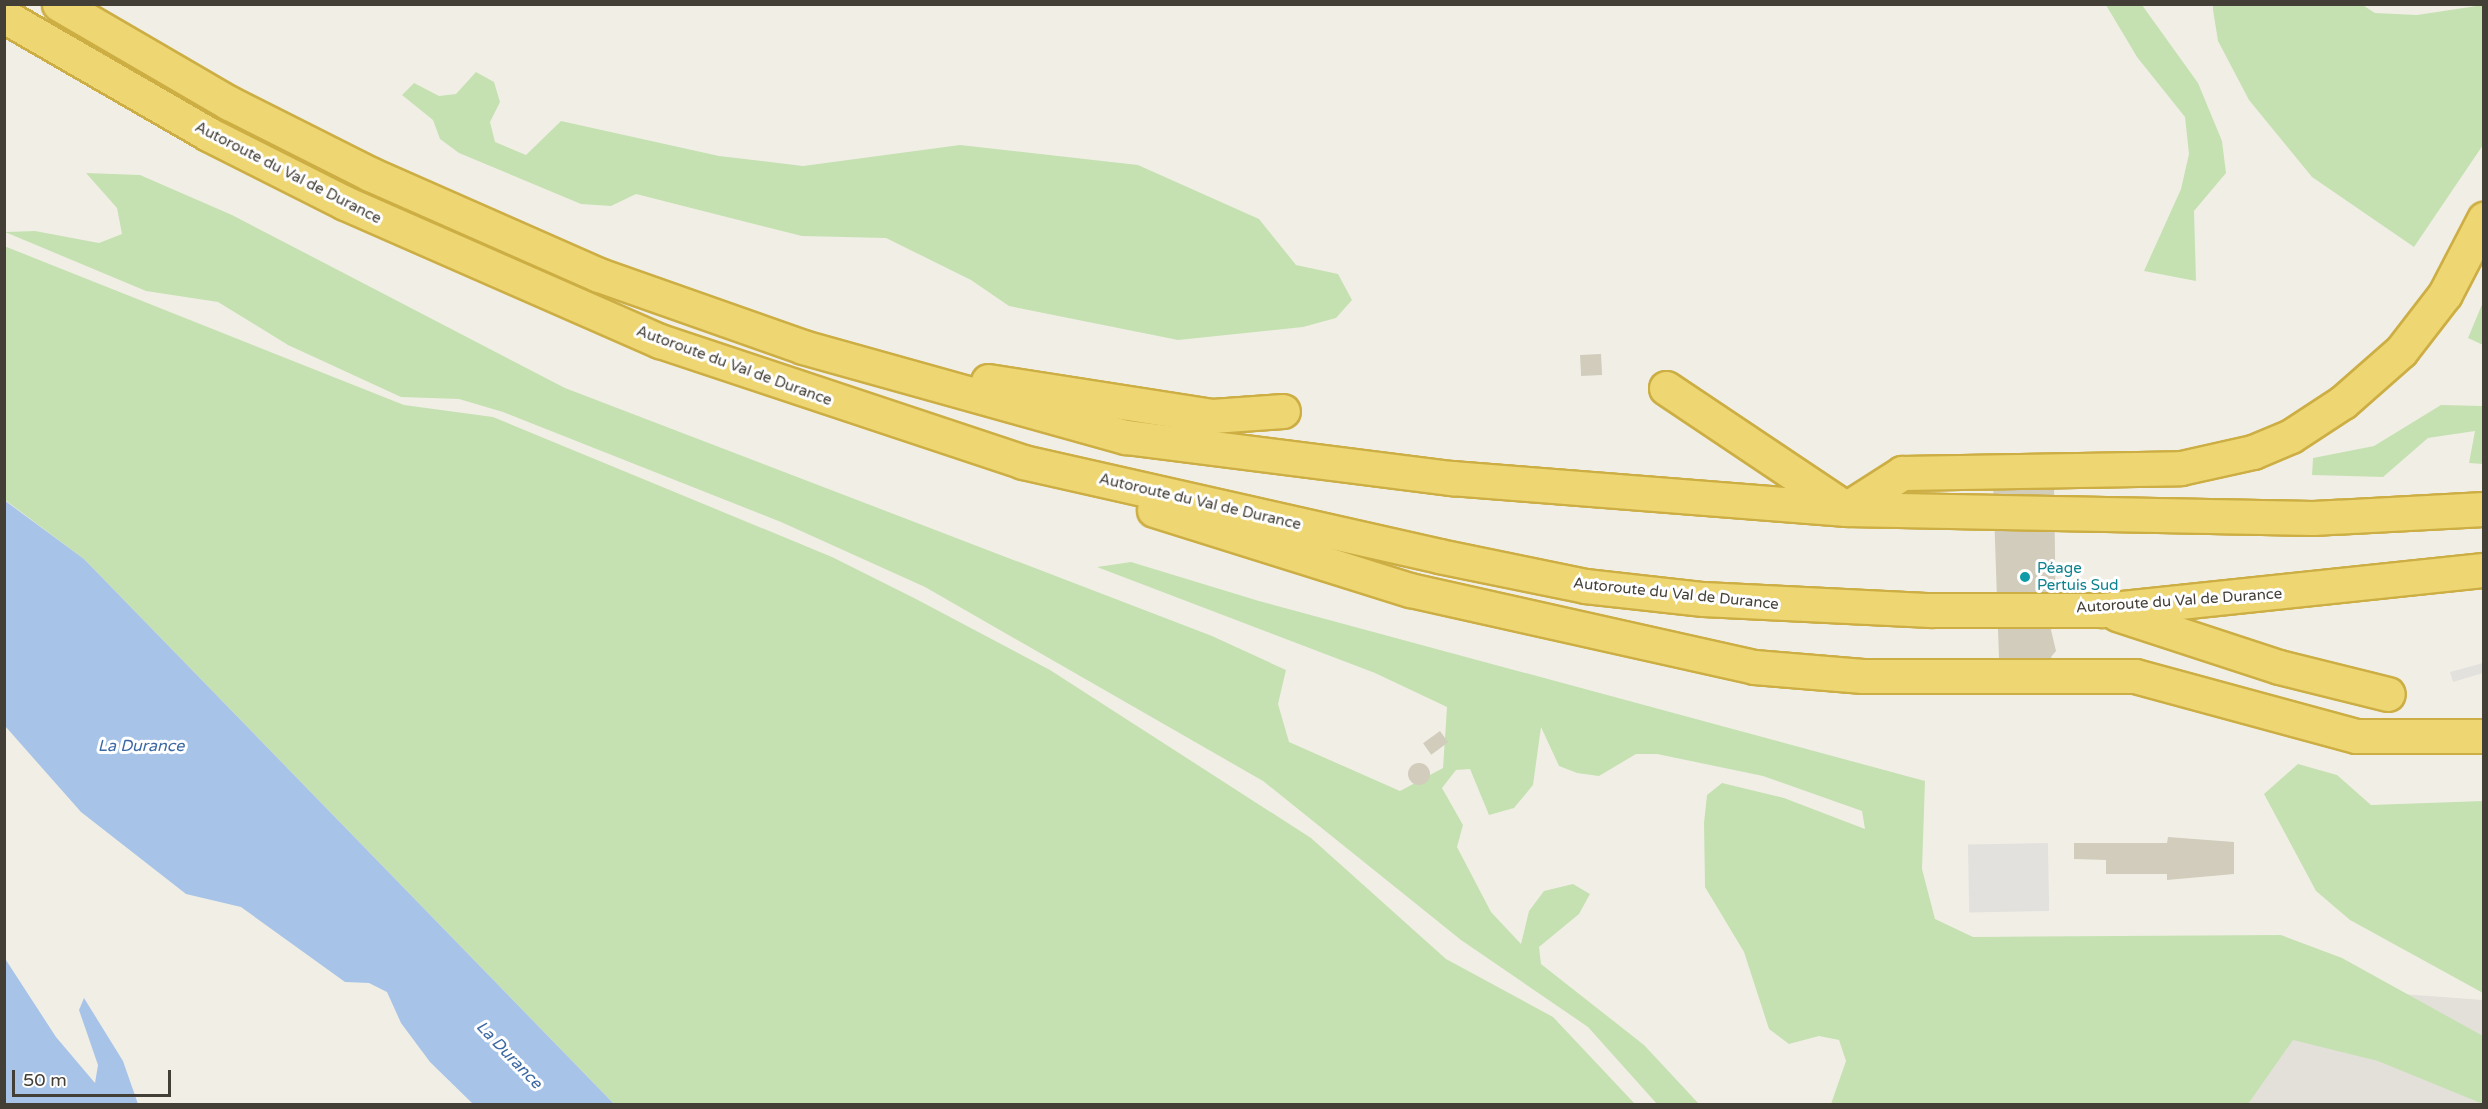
<!DOCTYPE html>
<html>
<head>
<meta charset="utf-8">
<style>
	body { margin:0 }
	#map { position:relative; width:2488px; height:1109px; overflow:hidden; background:#f1efe5; font-family:"Varela Round",sans-serif }
	div>[style] { position:absolute }
	[style*='--x'] { left:calc(var(--x)*1px); top:calc(var(--y)*1px); width:calc(var(--w)*1px); rotate:calc(var(--a)*1deg) }
	.industrial>* { inset:0; background:#e3e0da }
	.green>* { inset:0; background:#c5e1b2 }
	.parking>* { inset:0; background:#e2e1dd; transform-origin:0 0 }
	.water>* { inset:0; background:#a7c4e8 }
	.building>* { inset:0; background:#d1ccbc; transform-origin:0 0 }
	.round { border-radius:50% }
	.roads { filter:drop-shadow(2px 0 #ccae44) drop-shadow(-2px 0 #ccae44) drop-shadow(0 2px #ccae44) drop-shadow(0 -2px #ccae44) }
	.motorway>* { height:33px; margin:-16.5px; padding:0 16.5px; transform-origin:16.5px; border-radius:16.5px; background:#eed773 }
	.dots>* { width:16px; height:16px; translate:-50% -50%; box-sizing:border-box; border:3px solid #fff; border-radius:50% }
	span { translate:-50% -50%; white-space:nowrap; text-align:center; line-height:1.15; -webkit-text-stroke:6px #fff; paint-order:stroke }
	.street-label { font-size:15px; color:#433f36 }
	.culture-label { font-size:15px; color:#0d838f }
	.left { translate:0 -50%; text-align:left }
	.water-label { font-size:16px; color:#3b68a3; font-style:italic }
	.frame { position:absolute; inset:0; border:6px solid #433f36; pointer-events:none }
	.scale { position:absolute; left:12px; top:1070px; width:159px; height:27px; box-sizing:border-box; border:3px solid #433f36; border-top:0; padding-left:8px; font-size:18px; line-height:21px; white-space:nowrap; color:#433f36; -webkit-text-stroke:4px #fff; paint-order:stroke }
</style>
</head>
<body>
<div id="map">
	<div class="industrial">
		<div style="clip-path:polygon(2322px 988px,2483px 1000px,2483px 1104px,2237px 1104px)"></div>
	</div>
	<div class="green">
		<div style="clip-path:polygon(2361px 4px,2375px 13px,2417px 15px,2483px 5px,2483px 145px,2414px 247px,2312px 177px,2249px 100px,2218px 41px,2213px 10px,2213px 4px)"></div>
		<div style="clip-path:polygon(2106px 5px,2142px 5px,2198px 83px,2222px 141px,2226px 173px,2194px 211px,2196px 281px,2144px 271px,2181px 189px,2189px 154px,2185px 117px,2137px 57px)"></div>
		<div style="clip-path:polygon(476px 72px,494px 82px,500px 102px,490px 122px,495px 142px,526px 155px,561px 121px,719px 156px,803px 166px,960px 145px,1138px 165px,1259px 219px,1296px 265px,1338px 274px,1352px 300px,1336px 318px,1303px 327px,1178px 340px,1009px 306px,971px 280px,886px 238px,802px 236px,636px 194px,611px 206px,581px 204px,459px 153px,440px 139px,433px 120px,402px 95px,414px 83px,439px 96px,456px 94px)"></div>
		<div style="clip-path:polygon(86px 173px,140px 175px,232px 215px,565px 388px,1212px 636px,1286px 670px,1278px 704px,1289px 742px,1400px 791px,1443px 768px,1447px 707px,1375px 673px,1097px 567px,1131px 562px,1259px 601px,1925px 781px,1922px 869px,1935px 919px,1973px 937px,2281px 935px,2342px 958px,2483px 1036px,2483px 1104px,2378px 1061px,2293px 1040px,2248px 1104px,1831px 1104px,1846px 1061px,1839px 1040px,1819px 1036px,1789px 1044px,1769px 1029px,1744px 952px,1705px 887px,1704px 823px,1707px 795px,1722px 783px,1784px 798px,1865px 829px,1862px 811px,1763px 776px,1657px 754px,1636px 754px,1599px 776px,1577px 773px,1559px 766px,1541px 727px,1533px 785px,1514px 808px,1489px 815px,1470px 769px,1456px 770px,1442px 788px,1463px 825px,1457px 847px,1491px 912px,1521px 944px,1529px 911px,1544px 891px,1573px 884px,1590px 894px,1579px 914px,1539px 947px,1541px 964px,1644px 1045px,1699px 1104px,1657px 1104px,1588px 1027px,1461px 940px,1263px 781px,925px 587px,781px 522px,503px 412px,459px 399px,401px 397px,288px 345px,218px 302px,146px 291px,5px 232px,35px 231px,99px 243px,122px 234px,117px 208px)"></div>
		<div style="clip-path:polygon(4px 246px,404px 405px,493px 417px,832px 557px,916px 599px,1050px 670px,1311px 838px,1446px 959px,1553px 1017px,1635px 1104px,614px 1104px,84px 559px,5px 500px)"></div>
		<div style="clip-path:polygon(2483px 302px,2483px 345px,2468px 338px)"></div>
		<div style="clip-path:polygon(2441px 405px,2483px 406px,2483px 464px,2469px 463px,2475px 431px,2428px 438px,2383px 477px,2312px 475px,2313px 458px,2374px 446px)"></div>
		<div style="clip-path:polygon(2298px 764px,2337px 775px,2371px 805px,2483px 801px,2483px 993px,2350px 920px,2316px 891px,2264px 794px)"></div>
	</div>
	<div class="parking">
		<div style="clip-path:polygon(2483px 663px,2483px 673px,2453px 682px,2450px 672px)"></div>
		<div style="left:2048px;top:843px;width:68px;height:80px;rotate:89deg"></div>
	</div>
	<div class="water">
		<div style="clip-path:polygon(4px 500px,84px 559px,614px 1104px,473px 1104px,430px 1062px,401px 1023px,387px 992px,369px 983px,345px 982px,241px 907px,186px 894px,81px 812px,5px 726px)"></div>
		<div style="clip-path:polygon(4px 957px,56px 1037px,95px 1083px,98px 1065px,79px 1010px,84px 998px,123px 1061px,138px 1104px,5px 1104px)"></div>
	</div>
	<div class="building">
		<div style="left:1601px;top:354px;width:21px;height:21px;rotate:87deg"></div>
		<div style="clip-path:polygon(1993px 482px,2054px 484px,2056px 623px,2051px 630px,2056px 651px,2051px 657px,2056px 665px,1994px 665px,1999px 658px)"></div>
		<div style="left:1440px;top:731px;width:14px;height:21px;rotate:54deg"></div>
		<div class="round" style="left:1408px;top:763px;width:22px;height:22px"></div>
		<div style="clip-path:polygon(2168px 837px,2234px 842px,2234px 874px,2167px 880px,2167px 874px,2106px 874px,2106px 860px,2074px 859px,2074px 843px,2167px 843px)"></div>
	</div>
	<div class="roads">
		<div class="motorway">
			<div style="--x:59;--y:4;--w:197;--a:30.2"></div>
			<div style="--x:229;--y:103;--w:158;--a:26.7"></div>
			<div style="--x:370;--y:174;--w:250;--a:23.8"></div>
			<div style="--x:599;--y:275;--w:216;--a:19.4"></div>
			<div style="--x:803;--y:347;--w:335;--a:15.6"></div>
			<div style="--x:1126;--y:437;--w:329;--a:7.2"></div>
			<div style="--x:1452;--y:478;--w:395;--a:4.5"></div>
			<div style="--x:1846;--y:509;--w:467;--a:1.1"></div>
			<div style="--x:2313;--y:518;--w:171;--a:-3"></div>
			<div style="--x:4;--y:16;--w:236;--a:30"></div>
			<div style="--x:208;--y:134;--w:153;--a:26.7"></div>
			<div style="--x:345;--y:203;--w:344;--a:23.7"></div>
			<div style="--x:660;--y:341;--w:383;--a:18.4"></div>
			<div style="--x:1023;--y:462;--w:426;--a:12.7"></div>
			<div style="--x:1439;--y:556;--w:149;--a:11.6"></div>
			<div style="--x:1585;--y:586;--w:119;--a:6.3"></div>
			<div style="--x:1703;--y:599;--w:228;--a:2.8"></div>
			<div style="--x:1931;--y:610;--w:172;--a:0"></div>
			<div style="--x:2103;--y:610;--w:383;--a:-6"></div>
			<div style="--x:988;--y:381;--w:227;--a:8.9"></div>
			<div style="--x:1212;--y:416;--w:71;--a:-4"></div>
			<div style="--x:1666;--y:388;--w:212;--a:33.8"></div>
			<div style="--x:1846;--y:509;--w:67;--a:-32.7"></div>
			<div style="--x:1902;--y:473;--w:279;--a:-1"></div>
			<div style="--x:2181;--y:468;--w:74;--a:-12.5"></div>
			<div style="--x:2253;--y:452;--w:41;--a:-22.8"></div>
			<div style="--x:2291;--y:436;--w:62;--a:-33.2"></div>
			<div style="--x:2343;--y:402;--w:77;--a:-41.3"></div>
			<div style="--x:2401;--y:351;--w:72;--a:-52.3"></div>
			<div style="--x:2445;--y:294;--w:85;--a:-62.5"></div>
			<div style="--x:1154;--y:510;--w:268;--a:17.4"></div>
			<div style="--x:1410;--y:590;--w:353;--a:12.6"></div>
			<div style="--x:1754;--y:667;--w:109;--a:4.7"></div>
			<div style="--x:1863;--y:676;--w:272;--a:0"></div>
			<div style="--x:2135;--y:676;--w:229;--a:15.2"></div>
			<div style="--x:2356;--y:736;--w:128;--a:0"></div>
			<div style="--x:2117;--y:614;--w:170;--a:18.1"></div>
			<div style="--x:2279;--y:667;--w:112;--a:13.9"></div>
		</div>
	</div>
	<div class="dots">
		<div style="left:2025px;top:577px;background:#0f9aa8"></div>
	</div>
	<div class="street-label">
		<span style="left:288px;top:173px;rotate:27deg">Autoroute du Val de Durance</span>
		<span style="left:734px;top:366px;rotate:20deg">Autoroute du Val de Durance</span>
		<span style="left:1200px;top:502px;rotate:13deg">Autoroute du Val de Durance</span>
		<span style="left:1676px;top:594px;rotate:6deg">Autoroute du Val de Durance</span>
		<span style="left:2179px;top:601px;rotate:-4deg">Autoroute du Val de Durance</span>
	</div>
	<div class="culture-label">
		<span class="left" style="left:2037px;top:577px">Péage<br>Pertuis Sud</span>
	</div>
	<div class="water-label">
		<span style="left:141px;top:746px">La Durance</span>
		<span style="left:509px;top:1055px;rotate:46deg">La Durance</span>
	</div>
	<div class="frame"></div>
	<div class="scale">50 m</div>
</div>
</body>
</html>
